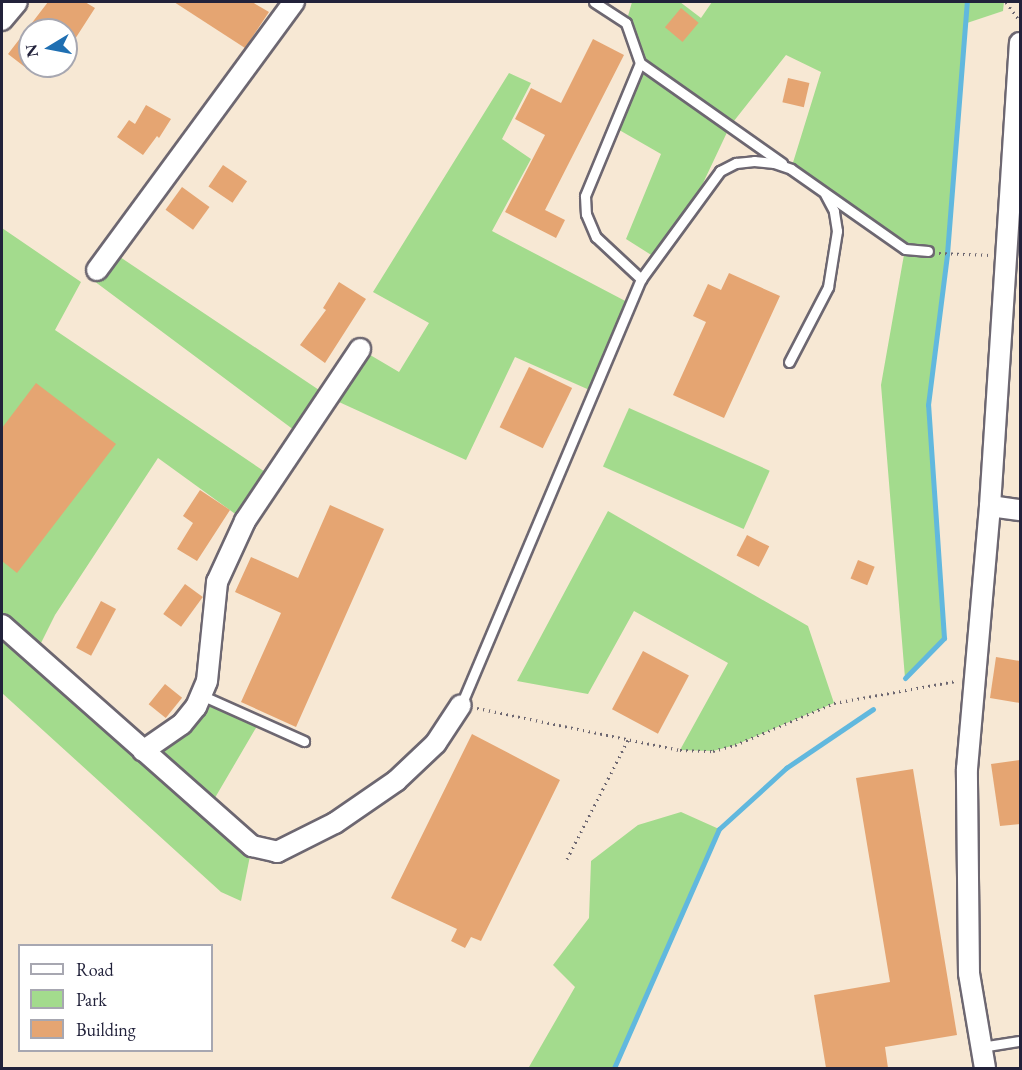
<!DOCTYPE html>
<html>
<head>
<meta charset="utf-8">
<style>
	body { margin:0 }
	#map { position:relative; width:1022px; height:1070px; overflow:hidden; background:#f7e8d4; font-family:"EB Garamond",serif }
	div>[style] { position:absolute }
	[style*='--x'] { left:calc(var(--x)*1px); top:calc(var(--y)*1px); width:calc(var(--w)*1px); rotate:calc(var(--a)*1deg) }
	.green>* { inset:0; background:#a3db8d; transform-origin:0 0 }
	.stream>* { height:5px; margin:-2.5px; padding:0 2.5px; transform-origin:2.5px; border-radius:2.5px; background:#61b8de }
	.building>* { inset:0; background:#e5a572; transform-origin:0 0 }
	.path>* { height:3px; margin-top:-1.5px; transform-origin:0; background:repeating-linear-gradient(90deg,#6d6771 0 1.5px,transparent 0 6px) }
	.roads { filter:drop-shadow(2px 0 #6d6771) drop-shadow(-2px 0 #6d6771) drop-shadow(0 2px #6d6771) drop-shadow(0 -2px #6d6771) }
	.service>* { height:9px; margin:-4.5px; padding:0 4.5px; transform-origin:4.5px; border-radius:4.5px; background:#fff }
	.minor>* { height:20px; margin:-10px; padding:0 10px; transform-origin:10px; border-radius:10px; background:#fff }
	span { translate:-50% -50%; white-space:nowrap; text-align:center; line-height:1.15; -webkit-text-stroke:6px #fff; paint-order:stroke }
	.frame { position:absolute; inset:0; border:3px solid #22223b; pointer-events:none }
	.legend { position:absolute; left:18px; top:944px; width:195px; height:108px; box-sizing:border-box; background:#fff; border:2px solid #a7a7b1; margin:0; padding:8px 10px; list-style:none; font-size:18px; color:#22223b }
	.legend li { display:flex; align-items:center; gap:12px; height:30px }
	.legend b { width:30px; border:2px solid #a7a7b1 }
	.north { position:absolute; left:18px; top:18px; width:60px; height:60px; box-sizing:border-box; background:#fff; border:2px solid #a7a7b1; border-radius:50%; rotate:260deg; font-size:16px; font-weight:700; line-height:24px; text-align:center; color:#22223b }
	.north::after { content:''; display:block; margin:auto; width:21px; height:27px; background:#1f6fb2; clip-path:polygon(50% 0,100% 100%,50% 72%,0 100%) }
</style>
</head>
<body>
<div id="map">
	<div class="green">
		<div style="clip-path:polygon(632px 2px,680px 2px,701px 18px,712px 2px,1004px 2px,1003px 11px,964px 24px,947px 254px,928px 405px,944px 638px,905px 678px,881px 385px,905px 249px,791px 169px,821px 72px,786px 55px,730px 126px,688px 215px,656px 258px,626px 239px,661px 154px,614px 127px,640px 63px,626px 23px)"></div>
		<div style="clip-path:polygon(509px 73px,531px 83px,502px 139px,531px 159px,492px 231px,631px 304px,594px 392px,515px 357px,466px 460px,328px 397px,302px 436px,90px 278px,111px 251px,328px 396px,360px 349px,399px 372px,429px 323px,373px 292px)"></div>
		<div style="clip-path:polygon(2px 228px,81px 282px,55px 330px,274px 478px,245px 521px,158px 458px,55px 615px,35px 655px,143px 750px,201px 695px,260px 721px,209px 808px,252px 846px,241px 901px,221px 892px,2px 693px)"></div>
		<div style="left:629px;top:408px;width:154px;height:64px;rotate:24deg"></div>
		<div style="clip-path:polygon(608px 511px,808px 626px,834px 703px,735px 745px,713px 751px,680px 750px,728px 663px,634px 611px,588px 694px,517px 681px)"></div>
		<div style="clip-path:polygon(681px 812px,719px 829px,614px 1068px,529px 1067px,575px 987px,553px 965px,589px 918px,591px 861px,638px 825px)"></div>
	</div>
	<div class="stream">
		<div style="--x:905;--y:678;--w:56;--a:-45.7"></div>
		<div style="--x:944;--y:638;--w:234;--a:-93.9"></div>
		<div style="--x:928;--y:405;--w:152;--a:-82.8"></div>
		<div style="--x:947;--y:254;--w:253;--a:-85.5"></div>
		<div style="--x:614;--y:1068;--w:261;--a:-66.3"></div>
		<div style="--x:719;--y:829;--w:91;--a:-42.3"></div>
		<div style="--x:786;--y:768;--w:105;--a:-34.1"></div>
	</div>
	<div class="building">
		<div style="clip-path:polygon(48px 2px,85px 2px,95px 8px,66px 53px,66px 30px,30px 30px,30px 71px,8px 54px)"></div>
		<div style="clip-path:polygon(174px 2px,252px 2px,269px 12px,245px 48px)"></div>
		<div style="left:681px;top:8px;width:23px;height:25px;rotate:40deg"></div>
		<div style="clip-path:polygon(593px 39px,624px 55px,545px 210px,565px 220px,556px 238px,505px 212px,545px 135px,515px 119px,531px 88px,561px 103px)"></div>
		<div style="left:788px;top:78px;width:22px;height:25px;rotate:13deg"></div>
		<div style="clip-path:polygon(146px 105px,171px 119px,159px 138px,157px 136px,143px 155px,117px 137px,129px 120px,135px 124px)"></div>
		<div style="left:223px;top:165px;width:29px;height:26px;rotate:34deg"></div>
		<div style="left:182px;top:187px;width:34px;height:28px;rotate:36deg"></div>
		<div style="clip-path:polygon(729px 273px,780px 296px,724px 418px,673px 395px,706px 322px,693px 316px,708px 284px,721px 290px)"></div>
		<div style="clip-path:polygon(339px 282px,366px 299px,325px 363px,300px 345px,326px 310px,323px 308px)"></div>
		<div style="left:529px;top:367px;width:48px;height:67px;rotate:26deg"></div>
		<div style="clip-path:polygon(36px 383px,116px 444px,17px 573px,2px 561px,2px 428px)"></div>
		<div style="clip-path:polygon(200px 490px,230px 510px,197px 561px,177px 549px,193px 523px,183px 516px)"></div>
		<div style="clip-path:polygon(330px 505px,384px 529px,296px 727px,241px 702px,281px 613px,235px 592px,251px 557px,298px 578px)"></div>
		<div style="left:747px;top:535px;width:25px;height:23px;rotate:27deg"></div>
		<div style="left:858px;top:560px;width:18px;height:20px;rotate:22deg"></div>
		<div style="left:185px;top:584px;width:22px;height:37px;rotate:36deg"></div>
		<div style="left:101px;top:601px;width:17px;height:53px;rotate:28deg"></div>
		<div style="left:643px;top:651px;width:52px;height:66px;rotate:28deg"></div>
		<div style="clip-path:polygon(996px 657px,1020px 661px,1020px 703px,990px 698px)"></div>
		<div style="left:165px;top:684px;width:22px;height:26px;rotate:39deg"></div>
		<div style="clip-path:polygon(472px 734px,560px 780px,481px 941px,471px 937px,465px 948px,451px 941px,457px 929px,391px 898px)"></div>
		<div style="clip-path:polygon(1020px 760px,1020px 824px,1000px 826px,991px 764px)"></div>
		<div style="clip-path:polygon(913px 769px,957px 1035px,885px 1047px,888px 1068px,826px 1068px,814px 995px,890px 982px,856px 778px)"></div>
	</div>
	<div class="path">
		<div style="--x:1006;--y:2;--w:24;--a:54"></div>
		<div style="--x:939;--y:253;--w:51;--a:2.2"></div>
		<div style="--x:477;--y:708;--w:207;--a:11.7"></div>
		<div style="--x:680;--y:750;--w:33;--a:2"></div>
		<div style="--x:713;--y:751;--w:23;--a:-15"></div>
		<div style="--x:735;--y:745;--w:108;--a:-23"></div>
		<div style="--x:834;--y:703;--w:124;--a:-10.2"></div>
		<div style="--x:567;--y:859;--w:134;--a:-62.9"></div>
	</div>
	<div class="roads">
		<div class="service">
			<div style="--x:594;--y:2;--w:38;--a:33"></div>
			<div style="--x:626;--y:23;--w:42;--a:70.7"></div>
			<div style="--x:640;--y:63;--w:174;--a:35.2"></div>
			<div style="--x:640;--y:63;--w:144;--a:112.5"></div>
			<div style="--x:585;--y:196;--w:18;--a:87"></div>
			<div style="--x:586;--y:214;--w:25;--a:67"></div>
			<div style="--x:596;--y:237;--w:62;--a:43"></div>
			<div style="--x:789;--y:362;--w:85;--a:-62.5"></div>
			<div style="--x:828;--y:287;--w:57;--a:-80.9"></div>
			<div style="--x:837;--y:231;--w:20;--a:-99"></div>
			<div style="--x:834;--y:211;--w:19;--a:-118"></div>
			<div style="--x:201;--y:695;--w:113;--a:24.1"></div>
			<div style="--x:461;--y:705;--w:462;--a:-67.1"></div>
			<div style="--x:641;--y:279;--w:134;--a:-53.8"></div>
			<div style="--x:720;--y:171;--w:18;--a:-27"></div>
			<div style="--x:736;--y:163;--w:18;--a:-6"></div>
			<div style="--x:754;--y:161;--w:20;--a:6"></div>
			<div style="--x:774;--y:163;--w:18;--a:19"></div>
			<div style="--x:791;--y:169;--w:139;--a:35.1"></div>
			<div style="--x:905;--y:249;--w:23;--a:5"></div>
			<div style="--x:981;--y:1047;--w:39;--a:-9"></div>
		</div>
		<div class="minor">
			<div style="--x:2;--y:20;--w:23;--a:-50"></div>
			<div style="--x:97;--y:270;--w:333;--a:-53.7"></div>
			<div style="--x:990;--y:506;--w:30;--a:8"></div>
			<div style="--x:2;--y:625;--w:334;--a:41.5"></div>
			<div style="--x:252;--y:846;--w:26;--a:13"></div>
			<div style="--x:277;--y:852;--w:65;--a:-26.6"></div>
			<div style="--x:335;--y:823;--w:74;--a:-34.5"></div>
			<div style="--x:396;--y:781;--w:55;--a:-43.5"></div>
			<div style="--x:436;--y:743;--w:45;--a:-56.7"></div>
			<div style="--x:143;--y:751;--w:47;--a:-34.7"></div>
			<div style="--x:182;--y:724;--w:22;--a:-51"></div>
			<div style="--x:196;--y:707;--w:28;--a:-67"></div>
			<div style="--x:207;--y:681;--w:100;--a:-84.2"></div>
			<div style="--x:217;--y:582;--w:67;--a:-65.3"></div>
			<div style="--x:245;--y:521;--w:207;--a:-56.2"></div>
			<div style="--x:985;--y:1068;--w:96;--a:-99.6"></div>
			<div style="--x:969;--y:973;--w:204;--a:-90.6"></div>
			<div style="--x:967;--y:769;--w:264;--a:-85"></div>
			<div style="--x:990;--y:506;--w:464;--a:-86.3"></div>
		</div>
	</div>
	<div class="frame"></div>
	<ul class="legend">
	<li><b style="height:8px;background:#fff"></b>Road</li>
	<li><b style="height:16px;background:#a3db8d"></b>Park</li>
	<li><b style="height:16px;background:#e5a572"></b>Building</li>
	</ul>
	<div class="north">N</div>
</div>
</body>
</html>
